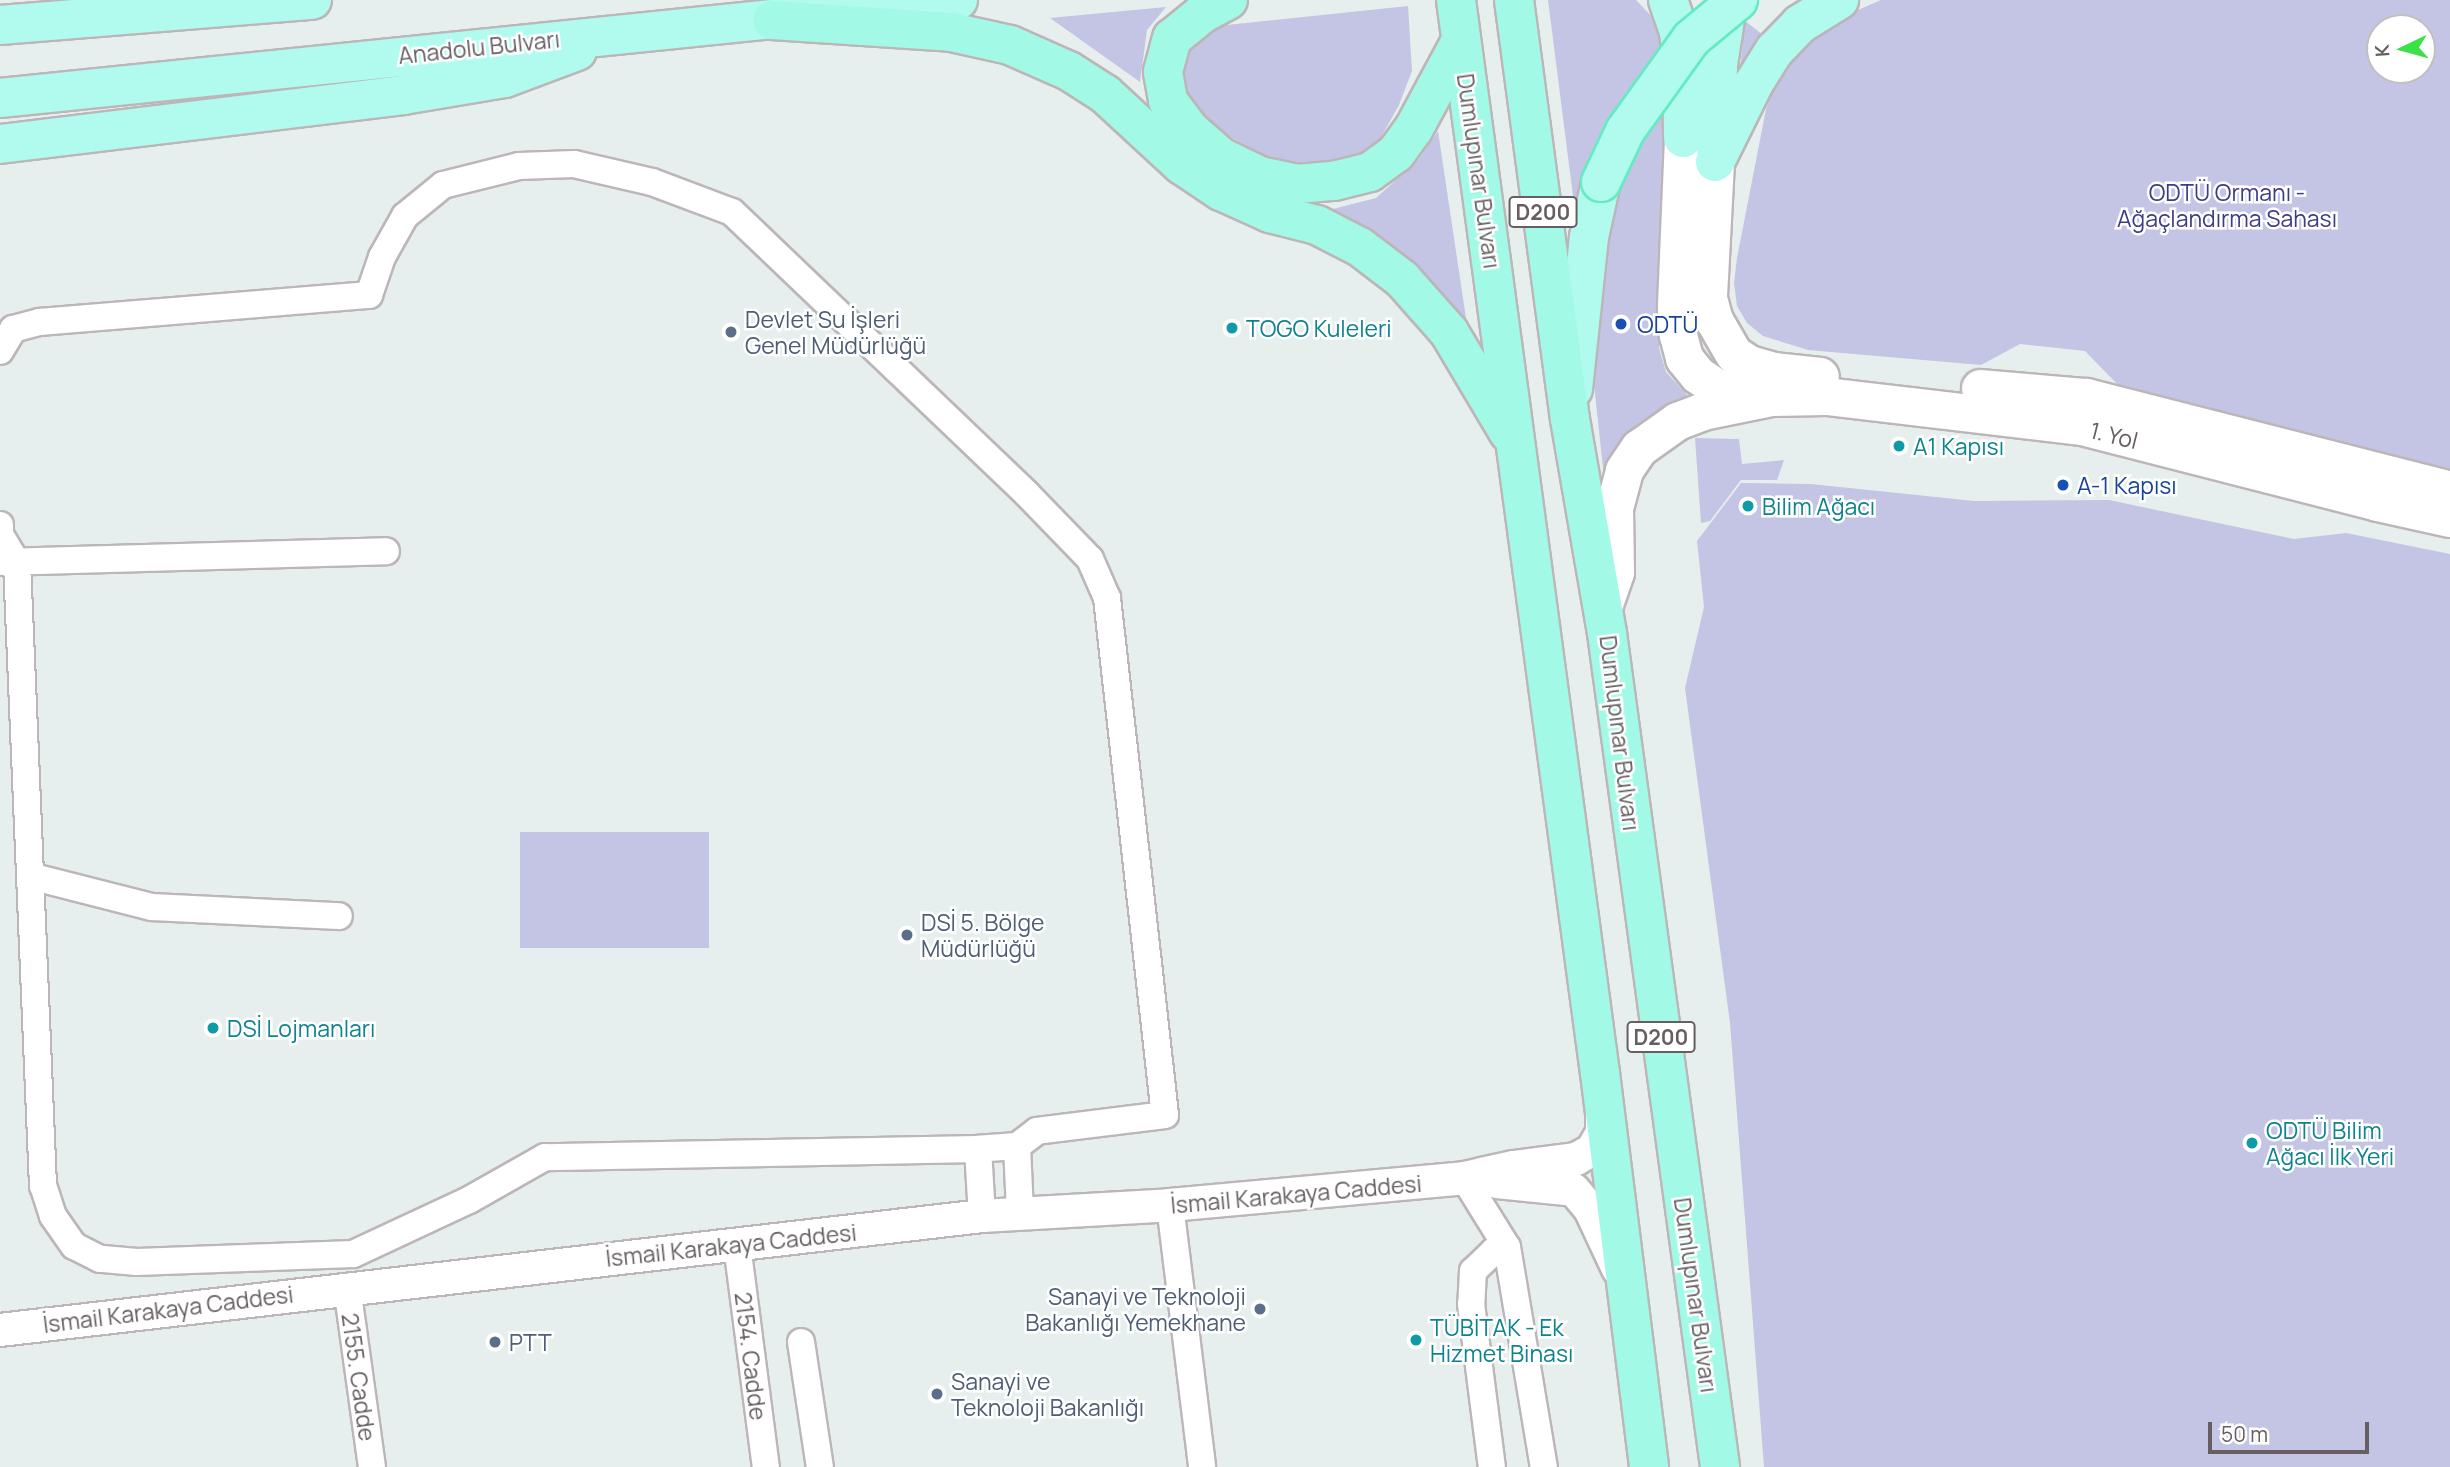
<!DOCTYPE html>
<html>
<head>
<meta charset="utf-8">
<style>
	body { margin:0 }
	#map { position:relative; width:2450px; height:1467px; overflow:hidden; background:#e6efed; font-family:Manrope,sans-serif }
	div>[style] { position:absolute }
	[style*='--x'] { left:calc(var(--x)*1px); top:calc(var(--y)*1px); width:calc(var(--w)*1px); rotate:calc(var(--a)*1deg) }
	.green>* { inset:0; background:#c4c4e5; transform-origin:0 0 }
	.roads { filter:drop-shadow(2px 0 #bcb6b8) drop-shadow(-2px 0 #bcb6b8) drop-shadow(0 2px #bcb6b8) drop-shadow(0 -2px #bcb6b8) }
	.minor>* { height:26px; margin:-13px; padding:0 13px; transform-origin:13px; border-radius:13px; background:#fff }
	.tertiary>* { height:32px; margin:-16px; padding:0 16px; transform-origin:16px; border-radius:16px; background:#fff }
	.secondary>* { height:37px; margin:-18.5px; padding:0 18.5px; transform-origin:18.5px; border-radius:18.5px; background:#fff }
	.primary>* { height:38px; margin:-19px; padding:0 19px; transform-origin:19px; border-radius:19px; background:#b0fbee }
	.trunk>* { height:38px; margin:-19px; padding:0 19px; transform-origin:19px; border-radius:19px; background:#a2fae6 }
	.bridges { filter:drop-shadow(2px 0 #64ebc4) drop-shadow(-2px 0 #64ebc4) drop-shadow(0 2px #64ebc4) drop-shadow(0 -2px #64ebc4) }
	.primary-bridge>* { height:38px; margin:-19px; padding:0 19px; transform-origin:19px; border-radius:19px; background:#b0fbee }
	.dots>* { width:19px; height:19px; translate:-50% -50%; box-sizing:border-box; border:4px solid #fff; border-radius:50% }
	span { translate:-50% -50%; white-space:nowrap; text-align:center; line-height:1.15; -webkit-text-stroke:5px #fff; paint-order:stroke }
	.shield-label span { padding:2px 5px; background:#fff; border:2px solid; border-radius:5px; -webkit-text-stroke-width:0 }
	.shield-label { font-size:21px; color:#665e61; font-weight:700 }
	.street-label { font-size:23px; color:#665e61 }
	.park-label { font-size:23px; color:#3e3b87 }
	.service-label { font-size:23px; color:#4e5e75 }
	.left { translate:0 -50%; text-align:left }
	.right { translate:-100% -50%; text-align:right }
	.transit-label { font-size:23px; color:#164399 }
	.culture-label { font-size:23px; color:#0d838f }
	.north { position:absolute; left:2366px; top:14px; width:70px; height:70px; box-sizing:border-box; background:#fff; border:2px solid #c2bfc0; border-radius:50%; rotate:265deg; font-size:19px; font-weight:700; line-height:28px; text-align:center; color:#665e61 }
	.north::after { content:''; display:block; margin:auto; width:24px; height:32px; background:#3be147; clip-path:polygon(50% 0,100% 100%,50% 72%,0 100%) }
	.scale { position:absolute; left:2208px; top:1422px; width:161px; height:32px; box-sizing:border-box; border:4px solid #665e61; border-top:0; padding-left:9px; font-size:21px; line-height:24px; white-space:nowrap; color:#665e61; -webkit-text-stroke:5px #fff; paint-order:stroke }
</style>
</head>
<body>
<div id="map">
	<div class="green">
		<div style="clip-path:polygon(1548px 0,1636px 0,1655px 20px,1660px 48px,1585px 175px,1574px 204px)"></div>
		<div style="clip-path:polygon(evenodd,1881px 0,2450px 0,2450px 471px,2122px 389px,2085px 351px,2020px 344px,1981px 365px,1808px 350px,1763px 336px,1747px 323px,1737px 306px,1734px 283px,1737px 258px,1766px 109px,1776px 83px,1792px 61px,1816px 36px,1842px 17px,1881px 0,2380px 28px,2422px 28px,2422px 70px,2380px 70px,2380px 28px)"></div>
		<div style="clip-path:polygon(1408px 6px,1412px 71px,1399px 105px,1380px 139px,1359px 159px,1303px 166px,1275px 161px,1223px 133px,1199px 109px,1185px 88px,1185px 59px,1190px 48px,1217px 26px)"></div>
		<div style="clip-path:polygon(1166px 7px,1147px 30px,1140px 82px,1050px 18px)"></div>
		<div style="clip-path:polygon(1745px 21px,1767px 38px,1739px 78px)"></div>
		<div style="clip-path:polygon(1666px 73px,1659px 348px,1666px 372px,1692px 400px,1605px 487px,1581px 262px)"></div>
		<div style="clip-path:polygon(1438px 131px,1470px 345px,1439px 298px,1401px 253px,1329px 210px,1376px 198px,1419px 159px)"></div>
		<div style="clip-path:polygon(1695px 438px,1739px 439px,1742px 464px,1784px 460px,1777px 480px,1741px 480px,1710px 521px,1701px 523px)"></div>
		<div style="clip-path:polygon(1741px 483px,1811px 484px,1974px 501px,2109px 500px,2294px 539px,2346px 533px,2450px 554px,2450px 1467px,1764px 1467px,1730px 1023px,1685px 688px,1704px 607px,1697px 541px)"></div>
		<div style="left:709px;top:832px;width:116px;height:189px;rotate:90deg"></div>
	</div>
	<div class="roads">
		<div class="minor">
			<div style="--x:0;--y:351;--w:26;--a:-59"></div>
			<div style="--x:13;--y:329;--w:28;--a:-15"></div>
			<div style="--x:40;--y:322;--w:330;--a:-4.7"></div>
			<div style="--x:369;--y:295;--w:40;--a:-71.1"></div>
			<div style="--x:382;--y:257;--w:47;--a:-60.7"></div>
			<div style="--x:405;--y:216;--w:49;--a:-39.2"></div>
			<div style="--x:443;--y:185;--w:78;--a:-14"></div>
			<div style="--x:519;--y:166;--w:55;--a:-2.1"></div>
			<div style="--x:574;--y:164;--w:80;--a:13"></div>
			<div style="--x:652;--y:182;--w:85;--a:20.6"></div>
			<div style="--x:732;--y:212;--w:407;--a:43.7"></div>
			<div style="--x:1026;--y:493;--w:92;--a:45.9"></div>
			<div style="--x:1090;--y:559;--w:43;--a:66.4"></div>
			<div style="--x:1107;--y:598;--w:520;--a:83.6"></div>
			<div style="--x:1165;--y:1115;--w:129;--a:172.9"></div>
			<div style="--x:1037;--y:1131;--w:25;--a:143"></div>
			<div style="--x:1017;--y:1146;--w:39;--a:176"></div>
			<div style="--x:978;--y:1149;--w:433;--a:178.9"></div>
			<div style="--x:545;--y:1157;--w:87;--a:150.5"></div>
			<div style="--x:469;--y:1200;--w:128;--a:155"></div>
			<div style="--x:353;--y:1254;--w:216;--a:177.9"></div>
			<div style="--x:137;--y:1262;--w:37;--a:-175"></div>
			<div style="--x:100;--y:1259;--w:29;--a:-153"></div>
			<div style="--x:74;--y:1246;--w:37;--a:-125"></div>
			<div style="--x:53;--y:1216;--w:32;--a:-108"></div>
			<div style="--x:43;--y:1186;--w:624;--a:-92.39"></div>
			<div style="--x:17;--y:563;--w:33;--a:-121"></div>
			<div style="--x:0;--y:535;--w:10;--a:-90"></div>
			<div style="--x:2;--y:562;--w:384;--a:-1.6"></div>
			<div style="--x:30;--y:876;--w:126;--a:14.3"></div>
			<div style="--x:152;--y:907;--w:187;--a:2.8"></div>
			<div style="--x:1017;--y:1146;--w:67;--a:87.4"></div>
			<div style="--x:978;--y:1149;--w:67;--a:86.6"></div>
			<div style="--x:1464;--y:1178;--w:81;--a:58.1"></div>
			<div style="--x:1507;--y:1247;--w:14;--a:163"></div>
			<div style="--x:1494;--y:1251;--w:29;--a:136"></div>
			<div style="--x:1473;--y:1271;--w:33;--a:93"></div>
			<div style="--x:1471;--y:1304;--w:164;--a:82.7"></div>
			<div style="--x:1170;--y:1205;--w:264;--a:83"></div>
			<div style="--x:737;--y:1245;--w:224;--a:82.6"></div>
			<div style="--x:1507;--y:1247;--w:223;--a:80.5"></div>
			<div style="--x:347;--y:1287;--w:182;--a:82.1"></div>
			<div style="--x:801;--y:1342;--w:126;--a:81.4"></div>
		</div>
		<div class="tertiary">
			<div style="--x:1497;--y:1182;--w:77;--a:5.9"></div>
			<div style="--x:1574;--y:1190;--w:25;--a:50"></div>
			<div style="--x:1590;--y:1209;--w:66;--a:65"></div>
			<div style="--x:0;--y:1330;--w:989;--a:-6.62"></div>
			<div style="--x:982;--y:1216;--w:188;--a:-3.3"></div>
			<div style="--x:1170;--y:1205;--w:295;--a:-5.2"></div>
			<div style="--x:1464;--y:1178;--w:50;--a:-12.7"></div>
			<div style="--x:1513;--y:1167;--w:64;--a:-7.2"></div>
			<div style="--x:1576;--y:1159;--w:18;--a:-29"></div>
			<div style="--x:1592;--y:1150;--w:20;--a:-60"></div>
			<div style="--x:1602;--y:1133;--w:20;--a:-90"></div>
		</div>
		<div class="secondary">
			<div style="--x:1683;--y:138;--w:170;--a:92.4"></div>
			<div style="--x:1676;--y:308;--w:27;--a:86"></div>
			<div style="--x:1678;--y:335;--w:24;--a:75"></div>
			<div style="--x:1684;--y:358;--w:22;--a:51"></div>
			<div style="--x:1698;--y:375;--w:22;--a:34"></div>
			<div style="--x:1716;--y:387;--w:45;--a:10.3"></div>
			<div style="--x:1715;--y:162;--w:114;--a:93"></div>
			<div style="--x:1709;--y:276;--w:22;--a:93"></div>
			<div style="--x:1708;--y:298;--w:23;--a:75"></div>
			<div style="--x:1714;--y:320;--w:39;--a:60"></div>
			<div style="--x:1734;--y:354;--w:18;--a:34"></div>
			<div style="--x:1749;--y:364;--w:25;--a:16"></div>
			<div style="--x:1773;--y:371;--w:47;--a:6.1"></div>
			<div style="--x:1980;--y:388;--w:106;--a:4.9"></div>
			<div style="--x:2086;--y:397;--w:376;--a:14.3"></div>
			<div style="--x:1603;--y:607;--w:37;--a:-71"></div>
			<div style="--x:1615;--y:572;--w:64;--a:-90.9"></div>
			<div style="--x:1614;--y:508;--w:39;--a:-75"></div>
			<div style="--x:1624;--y:470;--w:27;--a:-56"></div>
			<div style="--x:1639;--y:448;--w:47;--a:-35.4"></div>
			<div style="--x:1677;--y:421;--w:28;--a:-21"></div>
			<div style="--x:1703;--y:411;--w:69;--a:-11.6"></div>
			<div style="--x:1771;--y:397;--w:55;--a:-1"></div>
			<div style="--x:1826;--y:396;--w:258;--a:6.7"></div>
			<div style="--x:2082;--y:426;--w:305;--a:14.4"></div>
			<div style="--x:2377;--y:502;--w:75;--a:12.4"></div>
		</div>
		<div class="primary">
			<div style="--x:1668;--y:0;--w:34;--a:71"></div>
			<div style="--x:1679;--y:32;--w:30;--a:84"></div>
			<div style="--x:1682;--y:62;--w:76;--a:89.2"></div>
			<div style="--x:0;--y:25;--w:313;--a:-4.6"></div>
			<div style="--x:0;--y:98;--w:963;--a:-5.84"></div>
			<div style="--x:0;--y:144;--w:406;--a:-6.9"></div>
			<div style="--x:403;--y:95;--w:103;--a:-9.5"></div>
			<div style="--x:505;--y:78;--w:77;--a:-20.6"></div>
			<div style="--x:1716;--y:149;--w:84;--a:-88.6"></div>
			<div style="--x:1718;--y:65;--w:66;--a:-81.3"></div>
			<div style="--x:1715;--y:162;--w:88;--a:-63.7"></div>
			<div style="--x:1754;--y:83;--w:39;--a:-58"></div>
			<div style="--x:1775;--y:50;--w:36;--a:-46"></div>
			<div style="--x:1800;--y:24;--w:46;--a:-31.6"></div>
			<div style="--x:1573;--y:389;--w:153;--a:-84"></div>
			<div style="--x:1589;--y:237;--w:56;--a:-77.7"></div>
		</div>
		<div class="trunk">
			<div style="--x:1228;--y:0;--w:30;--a:152"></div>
			<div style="--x:1202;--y:14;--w:38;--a:141"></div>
			<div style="--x:1172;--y:38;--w:35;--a:105"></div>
			<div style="--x:1163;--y:72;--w:29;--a:80"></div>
			<div style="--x:1168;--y:101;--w:36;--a:53"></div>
			<div style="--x:1190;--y:130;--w:41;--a:41.1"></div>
			<div style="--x:1221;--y:157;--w:43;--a:26"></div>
			<div style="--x:1260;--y:176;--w:38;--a:12"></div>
			<div style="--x:1297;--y:184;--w:37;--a:-5"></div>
			<div style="--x:1334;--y:181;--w:37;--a:-14"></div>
			<div style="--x:1370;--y:172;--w:32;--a:-36"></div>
			<div style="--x:1396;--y:153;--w:29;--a:-54"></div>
			<div style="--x:1413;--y:130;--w:101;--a:-61.7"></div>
			<div style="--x:1456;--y:0;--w:1083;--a:82.36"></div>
			<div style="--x:1600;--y:1073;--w:397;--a:82.9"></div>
			<div style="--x:1514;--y:0;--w:423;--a:82.4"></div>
			<div style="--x:1570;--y:419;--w:217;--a:80.2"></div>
			<div style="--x:1607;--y:633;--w:842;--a:82.28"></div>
			<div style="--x:772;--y:20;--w:179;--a:3.8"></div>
			<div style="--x:951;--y:32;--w:60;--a:12.4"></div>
			<div style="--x:1010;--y:45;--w:64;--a:23.8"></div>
			<div style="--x:1069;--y:71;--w:43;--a:32.6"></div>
			<div style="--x:1105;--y:94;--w:105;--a:42.7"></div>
			<div style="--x:1182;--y:165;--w:47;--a:33.7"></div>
			<div style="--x:1221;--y:191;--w:54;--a:24.2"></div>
			<div style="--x:1270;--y:213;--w:49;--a:14.3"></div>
			<div style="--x:1317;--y:225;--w:48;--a:27.1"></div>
			<div style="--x:1360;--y:247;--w:53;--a:37.3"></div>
			<div style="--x:1402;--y:279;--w:71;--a:48.4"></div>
			<div style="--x:1449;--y:332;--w:117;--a:59.3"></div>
		</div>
	</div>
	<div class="bridges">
		<div class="primary-bridge">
			<div style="--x:1601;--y:182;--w:56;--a:-64.8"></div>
			<div style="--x:1625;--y:131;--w:113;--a:-54.3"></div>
			<div style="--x:1691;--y:39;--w:61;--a:-39.7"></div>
		</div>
	</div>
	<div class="dots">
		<div style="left:1621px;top:324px;background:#1a4fb4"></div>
		<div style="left:1232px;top:328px;background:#0f9aa8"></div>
		<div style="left:731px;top:332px;background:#5c6f8a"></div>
		<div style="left:1899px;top:446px;background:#0f9aa8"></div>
		<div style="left:2063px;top:485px;background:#1a4fb4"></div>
		<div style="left:1748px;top:506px;background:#0f9aa8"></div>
		<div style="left:907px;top:935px;background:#5c6f8a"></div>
		<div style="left:213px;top:1028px;background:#0f9aa8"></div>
		<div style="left:2252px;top:1143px;background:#0f9aa8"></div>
		<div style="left:1260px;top:1309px;background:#5c6f8a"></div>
		<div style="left:1416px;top:1340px;background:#0f9aa8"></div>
		<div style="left:495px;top:1342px;background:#5c6f8a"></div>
		<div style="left:937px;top:1394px;background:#5c6f8a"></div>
	</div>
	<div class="shield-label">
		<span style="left:1543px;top:212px">D200</span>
		<span style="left:1661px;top:1037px">D200</span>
	</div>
	<div class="street-label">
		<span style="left:479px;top:47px;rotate:-6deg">Anadolu Bulvarı</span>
		<span style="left:1479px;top:171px;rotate:82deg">Dumlupınar Bulvarı</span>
		<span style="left:2114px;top:435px;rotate:14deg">1. Yol</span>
		<span style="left:1620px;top:733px;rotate:83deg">Dumlupınar Bulvarı</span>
		<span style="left:1296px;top:1194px;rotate:-5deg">İsmail Karakaya Caddesi</span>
		<span style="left:731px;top:1245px;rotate:-6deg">İsmail Karakaya Caddesi</span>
		<span style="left:1696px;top:1295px;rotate:82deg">Dumlupınar Bulvarı</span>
		<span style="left:168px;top:1309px;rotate:-7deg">İsmail Karakaya Caddesi</span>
		<span style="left:751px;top:1356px;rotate:83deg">2154. Cadde</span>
		<span style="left:359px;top:1377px;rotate:82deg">2155. Cadde</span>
	</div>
	<div class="park-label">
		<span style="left:2227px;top:205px">ODTÜ Ormanı -<br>Ağaçlandırma Sahası</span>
	</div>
	<div class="service-label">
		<span class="left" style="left:745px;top:332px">Devlet Su İşleri<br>Genel Müdürlüğü</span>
		<span class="left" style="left:921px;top:935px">DSİ 5. Bölge<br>Müdürlüğü</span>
		<span class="right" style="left:1246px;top:1309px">Sanayi ve Teknoloji<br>Bakanlığı Yemekhane</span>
		<span class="left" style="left:509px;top:1342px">PTT</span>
		<span class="left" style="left:951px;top:1394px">Sanayi ve<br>Teknoloji Bakanlığı</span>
	</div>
	<div class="transit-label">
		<span class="left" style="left:1637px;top:324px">ODTÜ</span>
		<span class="left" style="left:2077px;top:485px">A-1 Kapısı</span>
	</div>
	<div class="culture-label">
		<span class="left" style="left:1246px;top:328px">TOGO Kuleleri</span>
		<span class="left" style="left:1913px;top:446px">A1 Kapısı</span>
		<span class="left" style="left:1762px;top:506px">Bilim Ağacı</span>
		<span class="left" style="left:227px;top:1028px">DSİ Lojmanları</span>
		<span class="left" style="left:2266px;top:1143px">ODTÜ Bilim<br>Ağacı İlk Yeri</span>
		<span class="left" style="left:1430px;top:1340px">TÜBİTAK - Ek<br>Hizmet Binası</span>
	</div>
	<div class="north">K</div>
	<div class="scale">50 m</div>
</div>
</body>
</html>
